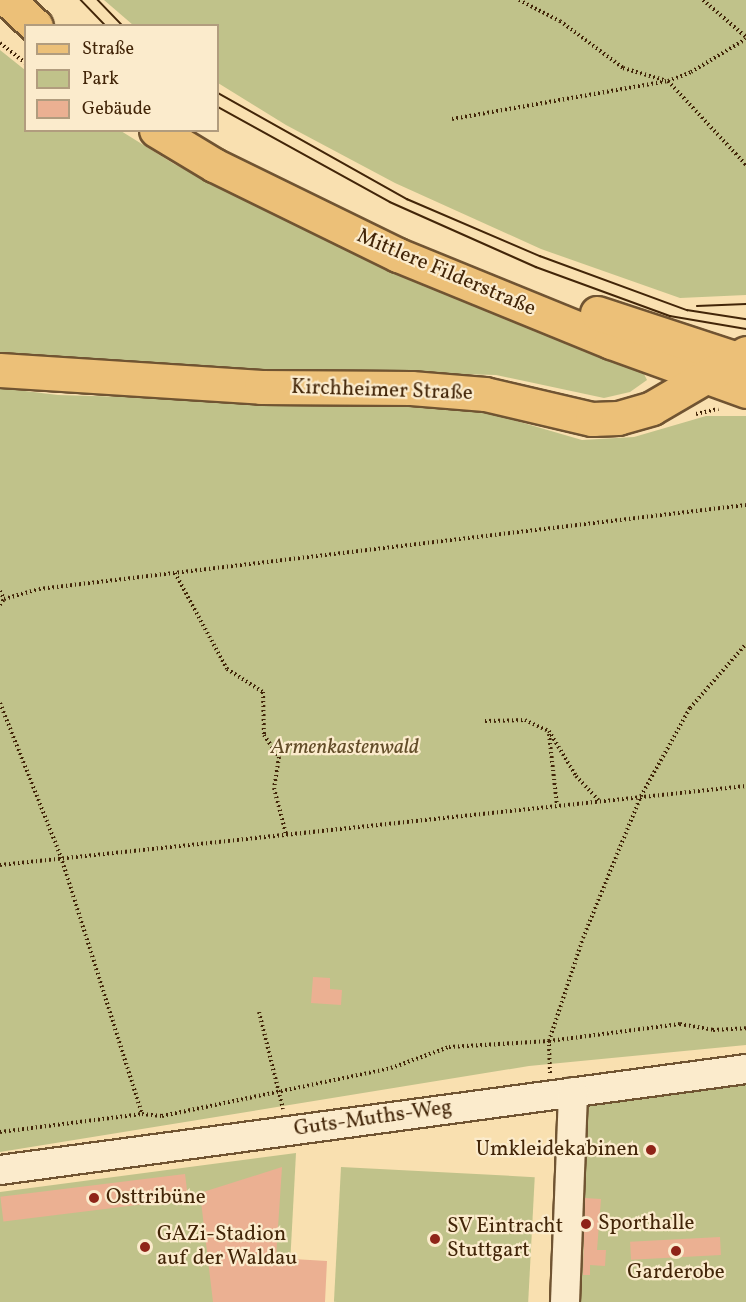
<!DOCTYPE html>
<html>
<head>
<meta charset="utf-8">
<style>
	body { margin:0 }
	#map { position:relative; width:746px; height:1302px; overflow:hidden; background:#f9e0b0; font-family:Vollkorn,serif }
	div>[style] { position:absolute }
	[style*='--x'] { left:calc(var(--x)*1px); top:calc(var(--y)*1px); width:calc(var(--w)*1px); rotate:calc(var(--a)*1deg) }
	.green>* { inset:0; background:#c0c28a; transform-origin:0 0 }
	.building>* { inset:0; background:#ebb092; transform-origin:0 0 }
	.path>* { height:4px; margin-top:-2px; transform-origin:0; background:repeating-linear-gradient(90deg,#422508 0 1.5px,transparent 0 4.5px) }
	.roads { filter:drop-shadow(2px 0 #705432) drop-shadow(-2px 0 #705432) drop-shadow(0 2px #705432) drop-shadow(0 -2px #705432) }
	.minor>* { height:28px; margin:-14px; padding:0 14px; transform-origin:14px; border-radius:14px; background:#fbebcc }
	.major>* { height:33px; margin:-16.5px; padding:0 16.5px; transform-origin:16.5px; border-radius:16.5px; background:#ecc078 }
	.tram>* { height:1.5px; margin:-0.75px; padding:0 0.75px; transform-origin:0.75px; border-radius:0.75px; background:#422508 }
	.dots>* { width:16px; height:16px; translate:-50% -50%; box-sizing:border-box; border:3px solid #fbebcc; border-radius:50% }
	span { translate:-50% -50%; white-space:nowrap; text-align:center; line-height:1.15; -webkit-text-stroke:4.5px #fbebcc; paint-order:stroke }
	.street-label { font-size:21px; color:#422508 }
	.park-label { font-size:21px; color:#624c28; font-style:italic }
	.poi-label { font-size:21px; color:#422508 }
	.right { translate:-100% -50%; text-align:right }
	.left { translate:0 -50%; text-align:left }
	.legend { position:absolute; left:24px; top:24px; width:195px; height:108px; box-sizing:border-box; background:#fbebcc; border:2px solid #b19c7e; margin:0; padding:8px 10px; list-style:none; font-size:18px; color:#422508 }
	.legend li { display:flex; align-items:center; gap:12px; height:30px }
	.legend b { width:30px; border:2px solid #b19c7e }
</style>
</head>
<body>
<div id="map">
	<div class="green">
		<div style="clip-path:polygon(104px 0,746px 0,746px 295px,680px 298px,541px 249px,395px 183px,286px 125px,218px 83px,218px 26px,133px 25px)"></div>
		<div style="clip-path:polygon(0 50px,25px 70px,26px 130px,121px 131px,174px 164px,328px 241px,466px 301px,641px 368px,647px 380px,630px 392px,604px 398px,496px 375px,208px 368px,0 353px)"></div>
		<div style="clip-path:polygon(0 388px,58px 395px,469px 407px,582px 440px,634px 437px,706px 416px,746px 416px,746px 1045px,529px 1066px,0 1152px)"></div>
		<div style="clip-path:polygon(746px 1080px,746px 1302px,570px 1302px,579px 1111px,587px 1101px)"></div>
		<div style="clip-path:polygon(296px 1153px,288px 1302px,0 1302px,0 1192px)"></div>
		<div style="left:341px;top:1167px;width:194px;height:135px;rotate:3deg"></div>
	</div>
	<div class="building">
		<div style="clip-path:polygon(313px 977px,330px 978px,330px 989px,342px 990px,341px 1005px,311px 1003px)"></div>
		<div style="clip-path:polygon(282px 1167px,276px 1258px,327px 1261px,325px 1302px,213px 1302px,200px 1193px)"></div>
		<div style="left:185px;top:1174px;width:25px;height:186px;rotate:83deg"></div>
		<div style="clip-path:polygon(585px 1198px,601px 1199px,597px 1250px,606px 1250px,605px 1266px,590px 1265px,590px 1275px,583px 1275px)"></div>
		<div style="left:720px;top:1237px;width:18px;height:90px;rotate:87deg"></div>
	</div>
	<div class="path">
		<div style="--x:519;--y:0;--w:46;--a:27.1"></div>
		<div style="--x:560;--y:21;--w:79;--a:36.7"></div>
		<div style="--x:623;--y:68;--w:43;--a:16.3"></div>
		<div style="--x:703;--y:0;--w:57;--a:40.7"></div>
		<div style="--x:0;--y:43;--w:33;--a:38"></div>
		<div style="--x:668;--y:81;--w:115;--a:47.1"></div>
		<div style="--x:452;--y:119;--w:219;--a:-10"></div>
		<div style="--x:668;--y:81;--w:25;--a:-21"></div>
		<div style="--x:691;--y:72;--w:64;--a:-31"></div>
		<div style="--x:696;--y:414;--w:23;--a:-13"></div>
		<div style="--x:175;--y:573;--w:109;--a:61.6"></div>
		<div style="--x:227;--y:669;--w:43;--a:32.6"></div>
		<div style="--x:263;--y:692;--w:43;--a:88.7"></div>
		<div style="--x:264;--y:735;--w:27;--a:56"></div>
		<div style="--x:279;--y:757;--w:31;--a:99"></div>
		<div style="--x:274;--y:788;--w:48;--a:75.4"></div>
		<div style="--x:0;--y:591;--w:9;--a:63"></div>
		<div style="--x:0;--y:605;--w:7;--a:-56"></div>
		<div style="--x:4;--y:599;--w:36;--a:-16"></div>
		<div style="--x:39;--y:589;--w:712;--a:-6.78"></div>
		<div style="--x:0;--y:703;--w:166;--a:68.4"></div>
		<div style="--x:61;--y:857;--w:269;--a:72.5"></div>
		<div style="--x:485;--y:721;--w:40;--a:-1.4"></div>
		<div style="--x:525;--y:720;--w:26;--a:25"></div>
		<div style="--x:549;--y:731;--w:52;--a:59"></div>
		<div style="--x:576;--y:776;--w:33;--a:47"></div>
		<div style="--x:549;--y:734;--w:71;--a:83.6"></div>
		<div style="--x:0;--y:865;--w:750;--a:-6.04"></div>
		<div style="--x:259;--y:1012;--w:100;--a:76.1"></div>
		<div style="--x:550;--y:1073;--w:32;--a:-92"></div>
		<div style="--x:549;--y:1041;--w:108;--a:-71.7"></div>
		<div style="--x:583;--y:938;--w:153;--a:-67.8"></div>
		<div style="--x:641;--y:796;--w:101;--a:-60.9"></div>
		<div style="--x:690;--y:708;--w:85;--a:-48.8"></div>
		<div style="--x:0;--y:1132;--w:143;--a:-7.2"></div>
		<div style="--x:142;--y:1114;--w:20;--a:6"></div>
		<div style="--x:162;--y:1116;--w:234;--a:-11.8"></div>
		<div style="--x:391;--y:1068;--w:62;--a:-19.9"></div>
		<div style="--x:449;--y:1047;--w:100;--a:-3.4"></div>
		<div style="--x:549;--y:1041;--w:132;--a:-7.4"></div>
		<div style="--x:680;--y:1024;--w:34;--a:10"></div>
		<div style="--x:713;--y:1030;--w:33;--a:-3"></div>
	</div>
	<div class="roads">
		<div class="minor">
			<div style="--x:0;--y:1170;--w:753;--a:-7.71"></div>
			<div style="--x:565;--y:1302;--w:210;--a:-87.8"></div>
		</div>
		<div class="major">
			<div style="--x:8;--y:0;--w:38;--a:43"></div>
			<div style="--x:156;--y:130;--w:68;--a:31.1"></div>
			<div style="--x:214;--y:165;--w:205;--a:26.1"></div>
			<div style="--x:398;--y:255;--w:230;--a:22.2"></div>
			<div style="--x:611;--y:342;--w:144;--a:19.9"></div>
			<div style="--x:597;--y:313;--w:157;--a:18.2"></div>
			<div style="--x:0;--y:370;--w:262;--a:3.7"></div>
			<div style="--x:261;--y:387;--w:150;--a:0.4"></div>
			<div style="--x:411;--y:388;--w:74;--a:4.6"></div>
			<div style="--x:485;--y:394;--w:110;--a:13.2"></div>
			<div style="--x:592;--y:419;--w:26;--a:-2"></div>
			<div style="--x:618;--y:418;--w:35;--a:-16"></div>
			<div style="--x:652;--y:408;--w:109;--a:-30.3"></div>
		</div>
	</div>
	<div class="tram">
		<div style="--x:81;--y:0;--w:36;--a:46"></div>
		<div style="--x:98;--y:0;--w:36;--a:46"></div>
		<div style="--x:218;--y:93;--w:217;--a:29.3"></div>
		<div style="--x:407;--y:199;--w:145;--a:23.2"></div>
		<div style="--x:540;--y:256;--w:157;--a:20.2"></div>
		<div style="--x:687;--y:310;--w:60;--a:8.7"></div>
		<div style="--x:218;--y:107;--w:196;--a:28.9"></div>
		<div style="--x:390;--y:202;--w:160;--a:24"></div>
		<div style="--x:536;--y:267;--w:143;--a:20.1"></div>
		<div style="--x:670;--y:316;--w:77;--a:9.7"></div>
		<div style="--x:697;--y:306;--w:49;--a:-2.3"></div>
	</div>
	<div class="dots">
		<div style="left:651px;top:1150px;background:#8f2418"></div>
		<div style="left:94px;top:1198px;background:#8f2418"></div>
		<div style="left:586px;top:1224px;background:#8f2418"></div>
		<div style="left:435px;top:1239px;background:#8f2418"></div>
		<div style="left:145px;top:1247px;background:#8f2418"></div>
		<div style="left:676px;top:1251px;background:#8f2418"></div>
	</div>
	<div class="street-label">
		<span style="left:446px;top:273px;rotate:23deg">Mittlere Filderstraße</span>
		<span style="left:382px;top:391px;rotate:2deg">Kirchheimer Straße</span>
		<span style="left:373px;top:1119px;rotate:-8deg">Guts-Muths-Weg</span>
	</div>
	<div class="park-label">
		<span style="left:345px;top:748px">Armenkastenwald</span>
	</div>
	<div class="poi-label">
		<span class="right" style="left:639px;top:1150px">Umkleidekabinen</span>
		<span class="left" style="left:106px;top:1198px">Osttribüne</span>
		<span class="left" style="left:598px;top:1224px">Sporthalle</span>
		<span class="left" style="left:447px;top:1239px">SV Eintracht<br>Stuttgart</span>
		<span class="left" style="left:157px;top:1247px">GAZi-Stadion<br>auf der Waldau</span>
		<span style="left:676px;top:1273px">Garderobe</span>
	</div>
	<ul class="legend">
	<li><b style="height:8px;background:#ecc078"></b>Straße</li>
	<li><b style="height:16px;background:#c0c28a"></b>Park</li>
	<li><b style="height:16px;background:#ebb092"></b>Gebäude</li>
	</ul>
</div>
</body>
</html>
